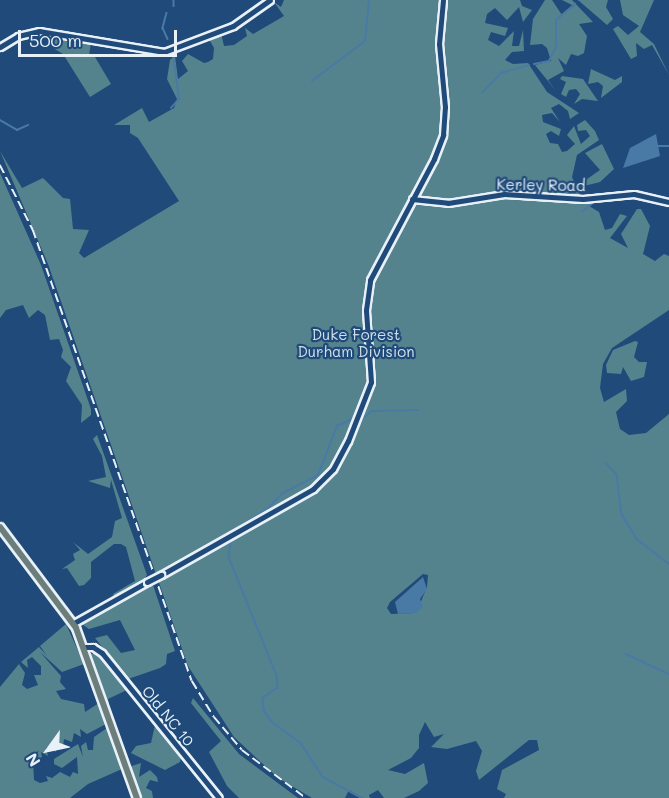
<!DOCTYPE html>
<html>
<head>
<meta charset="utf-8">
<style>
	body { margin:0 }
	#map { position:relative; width:669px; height:798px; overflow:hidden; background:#1f4a7a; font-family:Mali,sans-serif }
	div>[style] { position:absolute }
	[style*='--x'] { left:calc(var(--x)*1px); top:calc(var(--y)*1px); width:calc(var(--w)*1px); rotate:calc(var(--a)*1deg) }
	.green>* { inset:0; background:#55838d }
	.water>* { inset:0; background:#497aa6 }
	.stream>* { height:1.5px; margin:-0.75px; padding:0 0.75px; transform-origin:0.75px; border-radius:0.75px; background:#497aa6 }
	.roads { filter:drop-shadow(2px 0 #e8f1f8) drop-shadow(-2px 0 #e8f1f8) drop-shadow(0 2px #e8f1f8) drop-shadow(0 -2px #e8f1f8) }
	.secondary>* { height:5px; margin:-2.5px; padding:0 2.5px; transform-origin:2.5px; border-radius:2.5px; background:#1f4a7a }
	.primary>* { height:6px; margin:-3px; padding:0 3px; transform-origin:3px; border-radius:3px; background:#6c7e7c }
	.rail>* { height:1.5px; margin-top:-0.75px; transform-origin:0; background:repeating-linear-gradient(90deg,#e8f1f8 0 9px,transparent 0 13.5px) }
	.bridges { filter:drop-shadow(2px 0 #e8f1f8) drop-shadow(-2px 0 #e8f1f8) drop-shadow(0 2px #e8f1f8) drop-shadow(0 -2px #e8f1f8) }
	.secondary-bridge>* { height:5px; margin:-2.5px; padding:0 2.5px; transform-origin:2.5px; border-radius:2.5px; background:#1f4a7a }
	span { translate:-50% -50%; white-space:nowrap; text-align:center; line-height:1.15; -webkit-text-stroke:4.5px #1f4a7a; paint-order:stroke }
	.street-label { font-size:15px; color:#e8f1f8 }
	.park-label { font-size:15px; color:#d2e0e8 }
	.north { position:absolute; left:18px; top:720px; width:60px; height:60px; -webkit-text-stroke:4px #1f4a7a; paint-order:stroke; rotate:237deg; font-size:16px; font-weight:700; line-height:24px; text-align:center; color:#e8f1f8 }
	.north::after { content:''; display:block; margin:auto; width:21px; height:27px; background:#e8f1f8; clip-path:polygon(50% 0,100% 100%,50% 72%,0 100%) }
	.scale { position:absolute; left:18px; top:30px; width:159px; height:27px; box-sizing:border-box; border:3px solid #e8f1f8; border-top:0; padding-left:8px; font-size:18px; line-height:21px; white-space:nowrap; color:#e8f1f8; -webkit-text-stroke:4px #1f4a7a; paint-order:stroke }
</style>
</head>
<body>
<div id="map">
	<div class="green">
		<div style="clip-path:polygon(evenodd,284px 0,520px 0,522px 6px,532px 10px,523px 22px,519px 7px,507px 20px,495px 8px,487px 14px,485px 23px,508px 28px,505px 36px,491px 32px,488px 40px,499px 46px,514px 31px,512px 46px,519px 46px,523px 30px,524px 51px,512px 52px,505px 60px,513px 64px,528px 63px,547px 92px,579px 113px,570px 119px,568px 111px,559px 104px,551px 108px,560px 122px,552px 113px,542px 115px,543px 122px,561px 129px,559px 136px,551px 131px,546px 134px,550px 143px,558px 144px,562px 152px,567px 151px,575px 144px,567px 135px,574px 126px,581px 144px,590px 136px,586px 130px,578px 131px,577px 125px,585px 120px,595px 131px,599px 140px,577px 155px,572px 177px,575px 184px,580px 184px,600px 170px,585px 153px,602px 144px,614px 169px,600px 182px,576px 188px,581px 196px,595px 201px,589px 206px,599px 212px,605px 230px,612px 228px,620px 214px,627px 216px,610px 238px,628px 248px,621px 234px,637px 209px,641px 209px,650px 226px,643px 254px,655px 261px,664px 254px,669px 256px,669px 310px,612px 348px,603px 364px,600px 388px,604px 402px,626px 389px,627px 401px,616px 412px,620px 429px,629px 435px,646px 433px,669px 414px,669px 798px,504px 798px,506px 794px,497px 789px,502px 770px,539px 750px,537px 740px,529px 740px,479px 780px,476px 771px,482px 751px,476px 741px,447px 749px,431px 747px,444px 734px,434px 737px,425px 722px,419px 735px,419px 748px,411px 758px,388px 770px,405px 774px,424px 763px,428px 783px,419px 791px,404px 798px,384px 798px,378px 790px,369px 795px,370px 798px,363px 798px,349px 790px,345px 798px,312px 798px,278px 778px,234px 737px,188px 666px,48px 264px,0 151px,22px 188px,43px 178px,63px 198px,70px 199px,73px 229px,89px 230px,79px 253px,84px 258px,179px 201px,138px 138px,130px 133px,130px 125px,114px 125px,142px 108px,149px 122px,174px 108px,177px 99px,167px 79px,170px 60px,175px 56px,178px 79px,188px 71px,182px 61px,188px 54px,204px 63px,208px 62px,213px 59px,214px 48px,209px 39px,221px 33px,224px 46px,234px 45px,247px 36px,245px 28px,253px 34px,284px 16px,274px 2px,281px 7px,284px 0,423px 574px,428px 575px,427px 587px,416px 613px,391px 614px,387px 608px,390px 602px,423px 574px)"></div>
		<div style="clip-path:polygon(545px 0,552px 0,562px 15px,574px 6px,562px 0,572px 0,593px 22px,579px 24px,587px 36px,584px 53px,578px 56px,571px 54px,566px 65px,558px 58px,564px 71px,548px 80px,556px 91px,535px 65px,551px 61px,547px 48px,542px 44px,530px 45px,533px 19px)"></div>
		<div style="clip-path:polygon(578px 0,608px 0,606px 7px,613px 19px,607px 25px)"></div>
		<div style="clip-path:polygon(620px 0,654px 0,640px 32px,654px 44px,669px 75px,652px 45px,644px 49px,636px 43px,637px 56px,631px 59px,613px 29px,618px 26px,628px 35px,639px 26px,623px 15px)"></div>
		<div style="clip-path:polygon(56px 36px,91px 42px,89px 56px,95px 57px,111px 84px,90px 97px,63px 54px,53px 48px)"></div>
		<div style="clip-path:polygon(591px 69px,615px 80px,622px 76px,622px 82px,601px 98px,603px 86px,598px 82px,588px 84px)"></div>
		<div style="clip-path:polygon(562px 76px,583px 79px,598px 101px,582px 99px,574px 104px,580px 94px,576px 89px,569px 90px,566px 97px,561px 94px,566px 82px,560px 79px)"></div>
		<div style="clip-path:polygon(0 173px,41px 265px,91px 409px,91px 415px,81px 423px,82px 405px,66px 381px,71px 367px,61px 357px,63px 350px,59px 339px,50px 340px,45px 315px,38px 310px,29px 318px,23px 305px,6px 310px,0 318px)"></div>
		<div style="clip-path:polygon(635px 341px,638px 342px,634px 357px,639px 362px,647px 362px,644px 377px,631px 381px,623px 367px,621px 374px,607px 373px,606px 365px,613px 350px)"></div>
		<div style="clip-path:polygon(97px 435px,147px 575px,141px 584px,115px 598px,113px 594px,135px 581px,126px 547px,121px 544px,114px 544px,91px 562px,91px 578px,84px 585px,79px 586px,67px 568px,62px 569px,75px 560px,73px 554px,80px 550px,73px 542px,88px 554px,112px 537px,115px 521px,122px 518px,111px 480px,110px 488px,88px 481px,106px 477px,102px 456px,93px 439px)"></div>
		<div style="clip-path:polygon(152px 582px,175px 651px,167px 654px,166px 664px,160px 668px,128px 679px,95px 638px,107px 635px,121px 653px,135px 650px,120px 620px,89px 629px,82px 624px)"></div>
		<div style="clip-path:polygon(66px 624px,84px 664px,62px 672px,40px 652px,61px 676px,60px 682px,66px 689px,56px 691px,61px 699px,84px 704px,85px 712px,99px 703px,106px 724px,87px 734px,80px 729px,81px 737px,74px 733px,72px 742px,64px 739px,63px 746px,57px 742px,56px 752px,50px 747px,46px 748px,48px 756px,41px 752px,42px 757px,33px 761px,34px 780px,40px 783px,48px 781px,46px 776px,52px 778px,60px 772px,70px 777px,73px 772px,78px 774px,77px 757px,62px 768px,54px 764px,54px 759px,78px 744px,83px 757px,81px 746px,86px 742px,88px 750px,93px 750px,94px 737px,107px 728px,122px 769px,88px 784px,70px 798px,0 798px,0 687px,19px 664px,25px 673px,22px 685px,27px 689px,38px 685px,34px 675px,41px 675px,41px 666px,32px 657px,27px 660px,28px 668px,21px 662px,39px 647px,47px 656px,40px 646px)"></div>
		<div style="clip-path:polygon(97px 653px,129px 689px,108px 699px,110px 709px,91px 654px)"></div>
		<div style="clip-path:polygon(193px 698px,239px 754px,298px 798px,239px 798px,227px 786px,209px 752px,221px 741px,191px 703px)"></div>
		<div style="clip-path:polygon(155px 725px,181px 757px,180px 762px,165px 770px,131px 753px,136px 746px,151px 743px)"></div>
		<div style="clip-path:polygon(141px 763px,139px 777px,150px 770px,157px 777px,158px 782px,150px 780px,146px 788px,152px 791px,153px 798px,139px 798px,129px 767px)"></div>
	</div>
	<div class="water">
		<div style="clip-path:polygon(656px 134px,660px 156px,623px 168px,630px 148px)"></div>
		<div style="clip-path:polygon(423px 577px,427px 589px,420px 599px,423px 607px,416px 613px,398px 614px,395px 602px)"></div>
	</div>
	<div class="stream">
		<div style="--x:174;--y:0;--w:6;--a:90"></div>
		<div style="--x:579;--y:0;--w:1;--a:0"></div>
		<div style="--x:167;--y:13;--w:16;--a:105"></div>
		<div style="--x:163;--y:28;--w:12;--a:66"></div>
		<div style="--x:534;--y:64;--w:15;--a:-11"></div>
		<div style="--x:549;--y:61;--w:16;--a:-63"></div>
		<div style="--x:556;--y:47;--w:27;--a:-90"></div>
		<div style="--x:556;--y:20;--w:25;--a:-40"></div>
		<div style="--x:312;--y:81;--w:66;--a:-37"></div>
		<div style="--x:365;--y:41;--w:41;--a:-84.4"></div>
		<div style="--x:482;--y:93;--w:28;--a:-46"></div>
		<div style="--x:501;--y:73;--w:29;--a:-16"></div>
		<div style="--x:171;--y:108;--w:12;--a:-48"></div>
		<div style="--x:179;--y:99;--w:45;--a:-97.6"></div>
		<div style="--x:0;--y:120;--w:20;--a:30"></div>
		<div style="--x:17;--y:130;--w:12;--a:-24"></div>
		<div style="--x:658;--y:146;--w:11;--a:0"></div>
		<div style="--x:582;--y:212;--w:17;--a:-40"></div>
		<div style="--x:363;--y:418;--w:11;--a:-38"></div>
		<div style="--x:372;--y:411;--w:46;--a:-1.2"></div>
		<div style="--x:606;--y:463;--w:16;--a:47"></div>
		<div style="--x:617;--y:475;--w:39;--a:83"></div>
		<div style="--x:622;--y:514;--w:29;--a:59"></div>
		<div style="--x:637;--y:539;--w:41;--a:38"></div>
		<div style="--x:230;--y:533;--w:45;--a:-33.3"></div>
		<div style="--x:268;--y:508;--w:21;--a:-45"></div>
		<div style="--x:283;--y:493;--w:39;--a:-27"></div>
		<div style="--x:318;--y:475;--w:53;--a:-68.8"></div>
		<div style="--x:337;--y:426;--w:19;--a:-25"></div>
		<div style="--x:231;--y:541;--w:16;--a:97"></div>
		<div style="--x:229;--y:557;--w:128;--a:68"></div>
		<div style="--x:277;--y:676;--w:12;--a:85"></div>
		<div style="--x:278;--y:688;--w:18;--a:146"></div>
		<div style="--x:263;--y:698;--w:12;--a:85"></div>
		<div style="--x:264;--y:710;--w:14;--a:56"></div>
		<div style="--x:272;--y:722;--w:36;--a:36"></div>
		<div style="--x:301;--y:743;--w:40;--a:57.1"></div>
		<div style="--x:323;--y:777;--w:44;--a:28.3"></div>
		<div style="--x:626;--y:654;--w:47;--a:24.9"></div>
	</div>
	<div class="roads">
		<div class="secondary">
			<div style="--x:0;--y:47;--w:21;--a:-31"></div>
			<div style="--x:18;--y:36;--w:22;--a:-13"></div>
			<div style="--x:39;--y:31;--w:127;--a:9.5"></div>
			<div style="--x:164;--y:52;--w:74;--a:-20.6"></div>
			<div style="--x:233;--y:26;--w:45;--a:-35.1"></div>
			<div style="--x:412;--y:199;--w:36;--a:6"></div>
			<div style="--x:448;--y:203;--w:57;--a:-9.1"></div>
			<div style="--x:504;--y:194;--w:79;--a:3.6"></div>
			<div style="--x:583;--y:199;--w:51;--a:-5.6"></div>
			<div style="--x:634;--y:194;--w:36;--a:13"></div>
			<div style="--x:161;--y:575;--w:175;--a:-29.5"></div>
			<div style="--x:313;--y:489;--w:28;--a:-45"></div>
			<div style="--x:333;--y:469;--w:32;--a:-62"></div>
			<div style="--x:348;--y:441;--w:63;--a:-68.7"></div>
			<div style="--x:371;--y:382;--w:72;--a:-94"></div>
			<div style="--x:366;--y:310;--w:30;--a:-82"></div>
			<div style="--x:370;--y:280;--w:137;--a:-62.1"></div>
			<div style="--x:434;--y:159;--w:26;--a:-69"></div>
			<div style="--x:443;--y:135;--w:28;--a:-86"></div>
			<div style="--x:445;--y:107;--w:63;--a:-95.4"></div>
			<div style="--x:439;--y:44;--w:44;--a:-84.8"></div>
			<div style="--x:74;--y:623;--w:84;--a:-29.3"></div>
			<div style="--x:85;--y:647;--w:8;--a:0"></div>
			<div style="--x:93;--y:647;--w:11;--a:34"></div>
			<div style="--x:102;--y:653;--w:186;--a:51.1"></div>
		</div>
		<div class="primary">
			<div style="--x:0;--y:527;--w:126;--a:53"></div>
			<div style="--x:76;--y:628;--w:181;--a:70.3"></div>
		</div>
	</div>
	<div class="rail">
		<div style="--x:0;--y:165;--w:73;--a:63.1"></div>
		<div style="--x:33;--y:230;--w:478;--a:70.6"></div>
		<div style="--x:192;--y:681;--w:42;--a:58.6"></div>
		<div style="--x:214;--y:717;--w:43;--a:49.7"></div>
		<div style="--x:242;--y:750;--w:80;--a:36.9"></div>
	</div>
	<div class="bridges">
		<div class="secondary-bridge">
			<div style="--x:147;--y:582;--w:16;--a:-27"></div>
		</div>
	</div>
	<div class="street-label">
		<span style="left:541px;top:185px;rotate:1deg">Kerley Road</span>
		<span style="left:168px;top:716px;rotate:51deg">Old NC 10</span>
	</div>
	<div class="park-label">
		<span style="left:356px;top:343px">Duke Forest<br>Durham Division</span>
	</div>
	<div class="north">N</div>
	<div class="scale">500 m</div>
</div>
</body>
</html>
